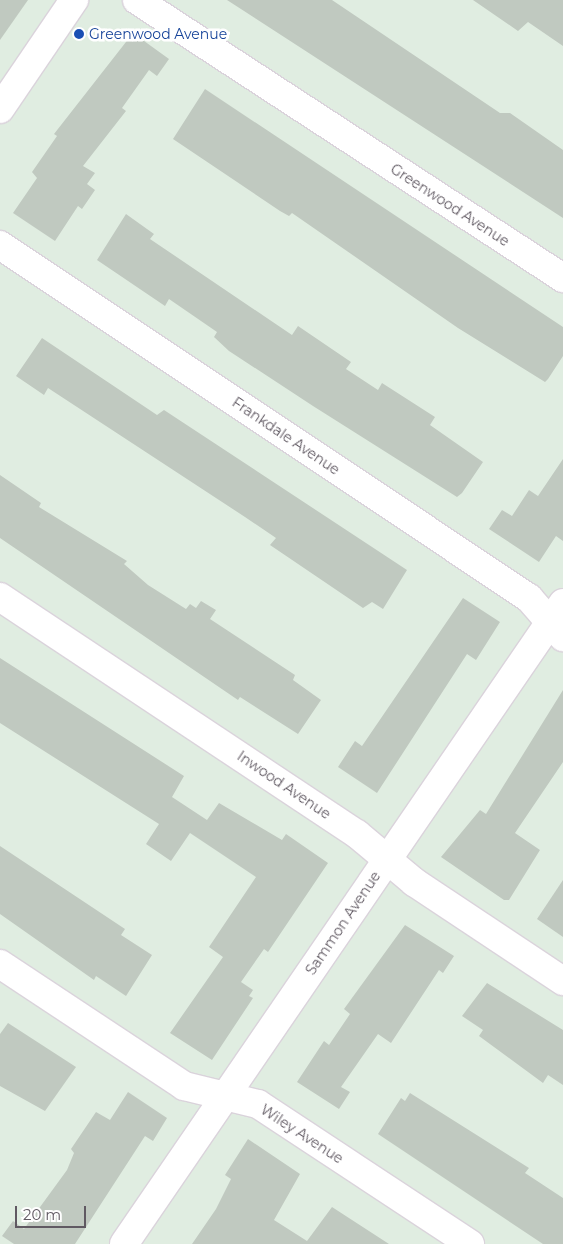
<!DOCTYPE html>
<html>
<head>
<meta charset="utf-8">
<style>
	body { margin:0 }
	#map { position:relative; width:563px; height:1244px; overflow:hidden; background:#e0ede1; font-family:Montserrat,sans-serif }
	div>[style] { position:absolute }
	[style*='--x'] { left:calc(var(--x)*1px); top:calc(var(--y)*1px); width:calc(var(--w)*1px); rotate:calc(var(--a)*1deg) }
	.building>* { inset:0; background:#c0c9c0 }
	.roads { filter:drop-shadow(1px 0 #dad3db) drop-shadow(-1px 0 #dad3db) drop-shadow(0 1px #dad3db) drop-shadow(0 -1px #dad3db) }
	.minor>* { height:28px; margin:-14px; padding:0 14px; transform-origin:14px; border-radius:14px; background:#fff }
	.dots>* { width:14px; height:14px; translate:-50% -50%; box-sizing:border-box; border:2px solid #fff; border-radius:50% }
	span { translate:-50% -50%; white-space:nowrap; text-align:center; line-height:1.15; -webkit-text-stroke:5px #fff; paint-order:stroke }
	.transit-label { font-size:14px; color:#164399 }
	.left { translate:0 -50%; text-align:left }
	.street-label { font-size:14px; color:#605962 }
	.scale { position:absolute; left:15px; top:1206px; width:71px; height:22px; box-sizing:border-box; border:2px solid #605962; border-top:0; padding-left:6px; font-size:15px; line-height:18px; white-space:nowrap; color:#605962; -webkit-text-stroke:4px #fff; paint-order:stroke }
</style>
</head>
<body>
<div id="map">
	<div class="building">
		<div style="clip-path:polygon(0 0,28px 0,0 40px)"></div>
		<div style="clip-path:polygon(227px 0,332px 0,500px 113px,510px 113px,563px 150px,563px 218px)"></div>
		<div style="clip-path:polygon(473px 0,563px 0,563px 46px,528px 22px,518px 31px)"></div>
		<div style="clip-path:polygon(133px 33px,169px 59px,157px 76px,149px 70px,122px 108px,126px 111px,83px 166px,95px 173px,87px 184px,95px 190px,82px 209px,78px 206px,55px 241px,13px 213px,37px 178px,32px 172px,57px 136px,54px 134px)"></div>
		<div style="clip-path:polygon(205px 89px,563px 327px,563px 356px,548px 379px,545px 382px,458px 328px,292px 213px,289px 216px,280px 211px,173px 139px)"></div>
		<div style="clip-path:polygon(126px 214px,154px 234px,150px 239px,292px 335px,298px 326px,351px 362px,346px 369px,378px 390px,382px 383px,435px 417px,430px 425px,483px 462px,462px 493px,457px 497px,313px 406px,229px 351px,214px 337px,217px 332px,169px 299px,165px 306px,97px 260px)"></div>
		<div style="clip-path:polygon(42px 338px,157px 415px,164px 410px,407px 570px,383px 609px,372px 602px,363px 608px,270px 545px,276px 538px,245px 517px,48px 388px,44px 395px,16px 376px)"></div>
		<div style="clip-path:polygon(563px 459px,563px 541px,556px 536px,539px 562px,489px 529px,502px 510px,512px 516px,529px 490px,538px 496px)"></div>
		<div style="clip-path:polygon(0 475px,41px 503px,39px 507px,127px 561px,124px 564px,148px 585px,186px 609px,190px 604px,196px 608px,201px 601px,216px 610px,210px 619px,295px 675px,293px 680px,321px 700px,298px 734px,240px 697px,238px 700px,0 538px)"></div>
		<div style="clip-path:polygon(463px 598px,500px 622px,476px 660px,467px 654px,377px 793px,338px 767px,355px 741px,362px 746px)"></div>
		<div style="clip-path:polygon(0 658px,184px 776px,172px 797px,207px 820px,219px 803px,282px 840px,286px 834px,328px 863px,268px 952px,264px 949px,241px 982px,253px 990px,249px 996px,253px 998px,212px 1060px,170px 1033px,223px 957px,209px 947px,256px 877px,190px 833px,171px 861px,146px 844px,159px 824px,0 723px)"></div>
		<div style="clip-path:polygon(563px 690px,563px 762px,515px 833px,540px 850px,509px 900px,504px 900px,441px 857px,480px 810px,486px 814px)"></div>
		<div style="clip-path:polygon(0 846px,125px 929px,121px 935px,152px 955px,126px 996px,96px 976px,94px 980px,0 914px)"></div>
		<div style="clip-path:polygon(563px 880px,563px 937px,537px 919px)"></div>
		<div style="clip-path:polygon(405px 925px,454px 956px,443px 973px,439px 970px,391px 1043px,378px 1034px,341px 1087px,350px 1092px,339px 1109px,297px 1082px,324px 1041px,329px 1045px,350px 1014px,344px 1009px)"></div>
		<div style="clip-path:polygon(487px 983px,563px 1030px,563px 1085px,548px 1075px,543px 1083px,479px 1036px,483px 1030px,462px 1016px)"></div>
		<div style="clip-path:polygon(8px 1023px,76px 1067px,45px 1111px,0 1086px,0 1034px)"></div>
		<div style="clip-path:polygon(128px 1092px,167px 1118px,153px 1141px,145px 1136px,75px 1244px,14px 1244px,2px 1236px,13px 1221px,24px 1229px,67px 1170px,74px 1153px,71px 1149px,96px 1112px,110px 1120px)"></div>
		<div style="clip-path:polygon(410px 1093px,529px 1168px,525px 1173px,563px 1198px,563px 1244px,543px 1244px,378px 1134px,401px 1098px,405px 1101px)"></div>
		<div style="clip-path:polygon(248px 1139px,300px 1174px,274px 1220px,307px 1241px,332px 1207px,389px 1244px,192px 1244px,216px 1209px,231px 1179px,225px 1175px)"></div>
	</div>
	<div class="roads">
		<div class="minor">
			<div style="--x:137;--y:0;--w:509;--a:33.13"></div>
			<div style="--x:0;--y:109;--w:132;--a:-55.8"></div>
			<div style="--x:0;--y:245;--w:636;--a:33.72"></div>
			<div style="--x:529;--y:598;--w:52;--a:48.9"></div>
			<div style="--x:0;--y:597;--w:429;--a:33.6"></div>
			<div style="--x:357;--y:834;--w:75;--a:40.1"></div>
			<div style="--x:414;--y:882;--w:179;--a:33.6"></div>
			<div style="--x:0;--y:964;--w:221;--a:33.5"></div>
			<div style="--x:184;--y:1086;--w:76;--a:13.7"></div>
			<div style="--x:258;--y:1104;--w:254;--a:33.4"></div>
			<div style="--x:124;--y:1244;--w:777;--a:-55.59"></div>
		</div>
	</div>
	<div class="dots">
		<div style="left:79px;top:34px;background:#1a4fb4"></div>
	</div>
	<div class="transit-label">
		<span class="left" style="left:89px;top:34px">Greenwood Avenue</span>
	</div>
	<div class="street-label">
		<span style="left:450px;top:205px;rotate:33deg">Greenwood Avenue</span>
		<span style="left:286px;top:436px;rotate:34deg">Frankdale Avenue</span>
		<span style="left:284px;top:785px;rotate:34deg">Inwood Avenue</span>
		<span style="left:343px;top:923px;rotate:-56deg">Sammon Avenue</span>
		<span style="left:302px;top:1134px;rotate:33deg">Wiley Avenue</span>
	</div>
	<div class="scale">20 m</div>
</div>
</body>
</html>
